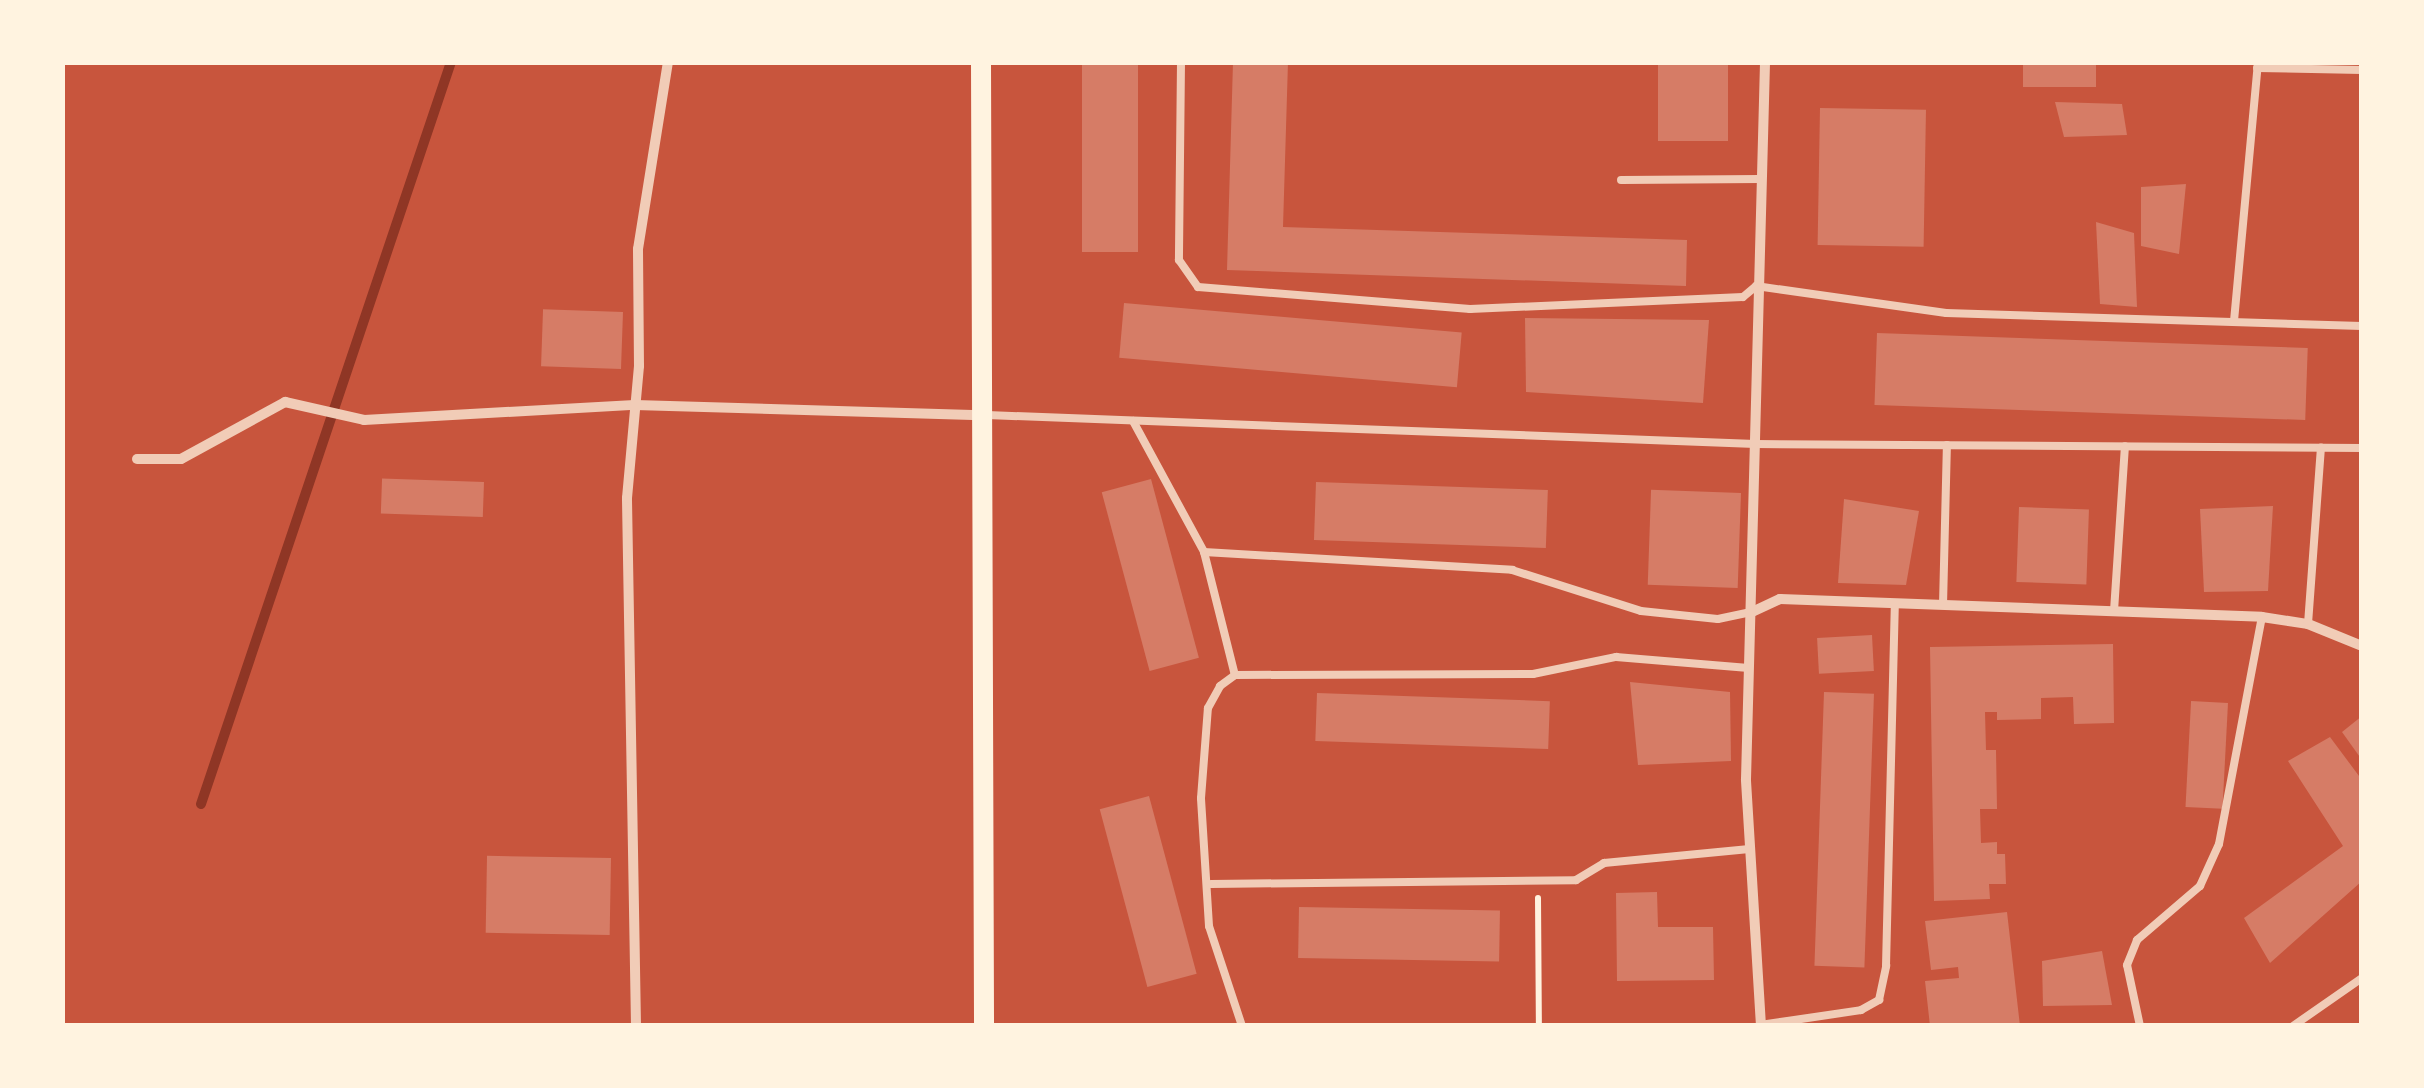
<!DOCTYPE html>
<html>
<head>
<meta charset="utf-8">
<style>
	body { margin:0 }
	#map { position:relative; width:2424px; height:1088px; overflow:hidden; background:#c8553d; font-family:"Open Sans",sans-serif }
	div>[style] { position:absolute }
	[style*='--x'] { left:calc(var(--x)*1px); top:calc(var(--y)*1px); width:calc(var(--w)*1px); rotate:calc(var(--a)*1deg) }
	.stream>* { height:10px; margin:-5px; padding:0 5px; transform-origin:5px; border-radius:5px; background:#8f3625 }
	.building>* { inset:0; background:#d67c66; transform-origin:0 0 }
	.path>* { height:6px; margin:-3px; padding:0 3px; transform-origin:3px; border-radius:3px; background:#fff3e0 }
	.service>* { height:8px; margin:-4px; padding:0 4px; transform-origin:4px; border-radius:4px; background:#f1ccb7 }
	.minor>* { height:10px; margin:-5px; padding:0 5px; transform-origin:5px; border-radius:5px; background:#f1ccb7 }
	.secondary>* { height:20px; margin:-10px; padding:0 10px; transform-origin:10px; border-radius:10px; background:#fff3e0 }
	span { translate:-50% -50%; white-space:nowrap; text-align:center; line-height:1.15; -webkit-text-stroke:8px #fff3e0; paint-order:stroke }
	.frame { position:absolute; inset:0; border:65px solid #fff3e0; pointer-events:none }
</style>
</head>
<body>
<div id="map">
	<div class="stream">
		<div style="--x:201;--y:804;--w:783;--a:-71.38"></div>
	</div>
	<div class="building">
		<div style="left:1082px;top:62px;width:56px;height:190px"></div>
		<div style="clip-path:polygon(1233px 62px,1288px 62px,1283px 227px,1687px 240px,1686px 286px,1227px 270px)"></div>
		<div style="left:1658px;top:62px;width:70px;height:79px"></div>
		<div style="left:2023px;top:62px;width:73px;height:25px"></div>
		<div style="clip-path:polygon(2055px 102px,2122px 104px,2127px 135px,2064px 137px)"></div>
		<div style="left:1820px;top:108px;width:106px;height:137px;rotate:1deg"></div>
		<div style="clip-path:polygon(2186px 184px,2179px 254px,2141px 246px,2141px 187px)"></div>
		<div style="clip-path:polygon(2096px 222px,2134px 233px,2137px 307px,2100px 304px)"></div>
		<div style="left:1124px;top:303px;width:339px;height:55px;rotate:5deg"></div>
		<div style="left:623px;top:312px;width:57px;height:80px;rotate:92deg"></div>
		<div style="clip-path:polygon(1525px 318px,1709px 320px,1703px 403px,1526px 392px)"></div>
		<div style="left:1877px;top:333px;width:431px;height:72px;rotate:2deg"></div>
		<div style="left:1151px;top:479px;width:185px;height:51px;rotate:75deg"></div>
		<div style="left:484px;top:482px;width:35px;height:102px;rotate:92deg"></div>
		<div style="left:1316px;top:482px;width:232px;height:58px;rotate:2deg"></div>
		<div style="left:1741px;top:493px;width:95px;height:90px;rotate:92deg"></div>
		<div style="clip-path:polygon(1844px 499px,1919px 511px,1906px 585px,1838px 583px)"></div>
		<div style="clip-path:polygon(2273px 506px,2268px 591px,2204px 592px,2200px 509px)"></div>
		<div style="left:2019px;top:507px;width:70px;height:75px;rotate:2deg"></div>
		<div style="left:1872px;top:635px;width:36px;height:55px;rotate:87deg"></div>
		<div style="clip-path:polygon(2113px 644px,2114px 723px,2074px 724px,2073px 697px,2041px 698px,2041px 719px,1997px 720px,1997px 712px,1985px 712px,1986px 750px,1996px 750px,1997px 809px,1980px 809px,1981px 843px,1997px 842px,1997px 854px,2005px 854px,2006px 884px,1989px 884px,1990px 899px,1934px 901px,1930px 647px)"></div>
		<div style="clip-path:polygon(1630px 682px,1730px 692px,1731px 761px,1638px 765px)"></div>
		<div style="left:1824px;top:692px;width:50px;height:274px;rotate:2deg"></div>
		<div style="left:1317px;top:693px;width:233px;height:48px;rotate:2deg"></div>
		<div style="left:2228px;top:703px;width:106px;height:37px;rotate:93deg"></div>
		<div style="clip-path:polygon(2362px 716px,2362px 760px,2342px 732px)"></div>
		<div style="clip-path:polygon(2330px 737px,2362px 780px,2362px 881px,2270px 963px,2244px 918px,2343px 846px,2288px 761px)"></div>
		<div style="left:1149px;top:796px;width:184px;height:51px;rotate:75deg"></div>
		<div style="left:611px;top:858px;width:77px;height:124px;rotate:91deg"></div>
		<div style="clip-path:polygon(1657px 892px,1658px 927px,1713px 927px,1714px 980px,1617px 981px,1616px 893px)"></div>
		<div style="left:1299px;top:907px;width:201px;height:51px;rotate:1deg"></div>
		<div style="clip-path:polygon(2007px 912px,2020px 1026px,1930px 1026px,1925px 981px,1959px 978px,1958px 967px,1931px 970px,1925px 921px)"></div>
		<div style="clip-path:polygon(2102px 951px,2112px 1005px,2043px 1006px,2042px 961px)"></div>
	</div>
	<div class="path">
		<div style="--x:1538;--y:898;--w:128;--a:89.6"></div>
	</div>
	<div class="service">
		<div style="--x:1181;--y:62;--w:198;--a:90.6"></div>
		<div style="--x:1179;--y:260;--w:33;--a:55"></div>
		<div style="--x:1198;--y:287;--w:273;--a:4.6"></div>
		<div style="--x:1470;--y:309;--w:273;--a:-2.5"></div>
		<div style="--x:1743;--y:297;--w:17;--a:-40"></div>
		<div style="--x:1756;--y:286;--w:192;--a:8.1"></div>
		<div style="--x:1946;--y:313;--w:416;--a:1.8"></div>
		<div style="--x:2257;--y:68;--w:105;--a:1.1"></div>
		<div style="--x:1621;--y:180;--w:139;--a:-0.4"></div>
		<div style="--x:2234;--y:321;--w:260;--a:-84.7"></div>
		<div style="--x:987;--y:415;--w:769;--a:2.16"></div>
		<div style="--x:1755;--y:444;--w:607;--a:0.38"></div>
		<div style="--x:1133;--y:421;--w:149;--a:61.5"></div>
		<div style="--x:1204;--y:552;--w:127;--a:75.9"></div>
		<div style="--x:1204;--y:552;--w:309;--a:3.3"></div>
		<div style="--x:1512;--y:570;--w:135;--a:17.6"></div>
		<div style="--x:1641;--y:611;--w:77;--a:5.9"></div>
		<div style="--x:1718;--y:619;--w:35;--a:-12"></div>
		<div style="--x:1943;--y:605;--w:160;--a:-88.6"></div>
		<div style="--x:2114;--y:611;--w:165;--a:-86.2"></div>
		<div style="--x:2308;--y:624;--w:177;--a:-85.8"></div>
		<div style="--x:1211;--y:884;--w:365;--a:-0.6"></div>
		<div style="--x:1576;--y:880;--w:33;--a:-31"></div>
		<div style="--x:1604;--y:863;--w:146;--a:-5.5"></div>
		<div style="--x:1760;--y:1025;--w:102;--a:-8.4"></div>
		<div style="--x:1861;--y:1010;--w:21;--a:-29"></div>
		<div style="--x:1879;--y:1000;--w:35;--a:-78"></div>
		<div style="--x:1886;--y:966;--w:363;--a:-88.6"></div>
		<div style="--x:1242;--y:1026;--w:105;--a:-108.3"></div>
		<div style="--x:1209;--y:926;--w:128;--a:-93.6"></div>
		<div style="--x:1201;--y:798;--w:90;--a:-85.6"></div>
		<div style="--x:1208;--y:708;--w:25;--a:-61"></div>
		<div style="--x:1220;--y:686;--w:19;--a:-36"></div>
		<div style="--x:1235;--y:675;--w:298;--a:-0.2"></div>
		<div style="--x:1533;--y:674;--w:85;--a:-11.6"></div>
		<div style="--x:1616;--y:657;--w:133;--a:4.7"></div>
		<div style="--x:2140;--y:1026;--w:62;--a:-102"></div>
		<div style="--x:2127;--y:965;--w:27;--a:-68"></div>
		<div style="--x:2137;--y:940;--w:83;--a:-40.6"></div>
		<div style="--x:2200;--y:886;--w:46;--a:-65.7"></div>
		<div style="--x:2219;--y:844;--w:231;--a:-79.3"></div>
		<div style="--x:2293;--y:1026;--w:84;--a:-34.8"></div>
	</div>
	<div class="minor">
		<div style="--x:137;--y:459;--w:44;--a:0"></div>
		<div style="--x:181;--y:459;--w:119;--a:-28.7"></div>
		<div style="--x:285;--y:402;--w:81;--a:12.8"></div>
		<div style="--x:364;--y:420;--w:271;--a:-3.2"></div>
		<div style="--x:635;--y:405;--w:346;--a:1.7"></div>
		<div style="--x:1752;--y:612;--w:31;--a:-25"></div>
		<div style="--x:1780;--y:599;--w:482;--a:2.1"></div>
		<div style="--x:2262;--y:617;--w:47;--a:8.7"></div>
		<div style="--x:2308;--y:624;--w:58;--a:22.2"></div>
		<div style="--x:636;--y:1026;--w:528;--a:-90.98"></div>
		<div style="--x:627;--y:498;--w:133;--a:-84.8"></div>
		<div style="--x:639;--y:366;--w:117;--a:-90.5"></div>
		<div style="--x:638;--y:249;--w:189;--a:-80.9"></div>
		<div style="--x:1761;--y:1026;--w:247;--a:-93.5"></div>
		<div style="--x:1746;--y:779;--w:717;--a:-88.48"></div>
	</div>
	<div class="secondary">
		<div style="--x:981;--y:62;--w:964;--a:89.82"></div>
	</div>
	<div class="frame"></div>
</div>
</body>
</html>
